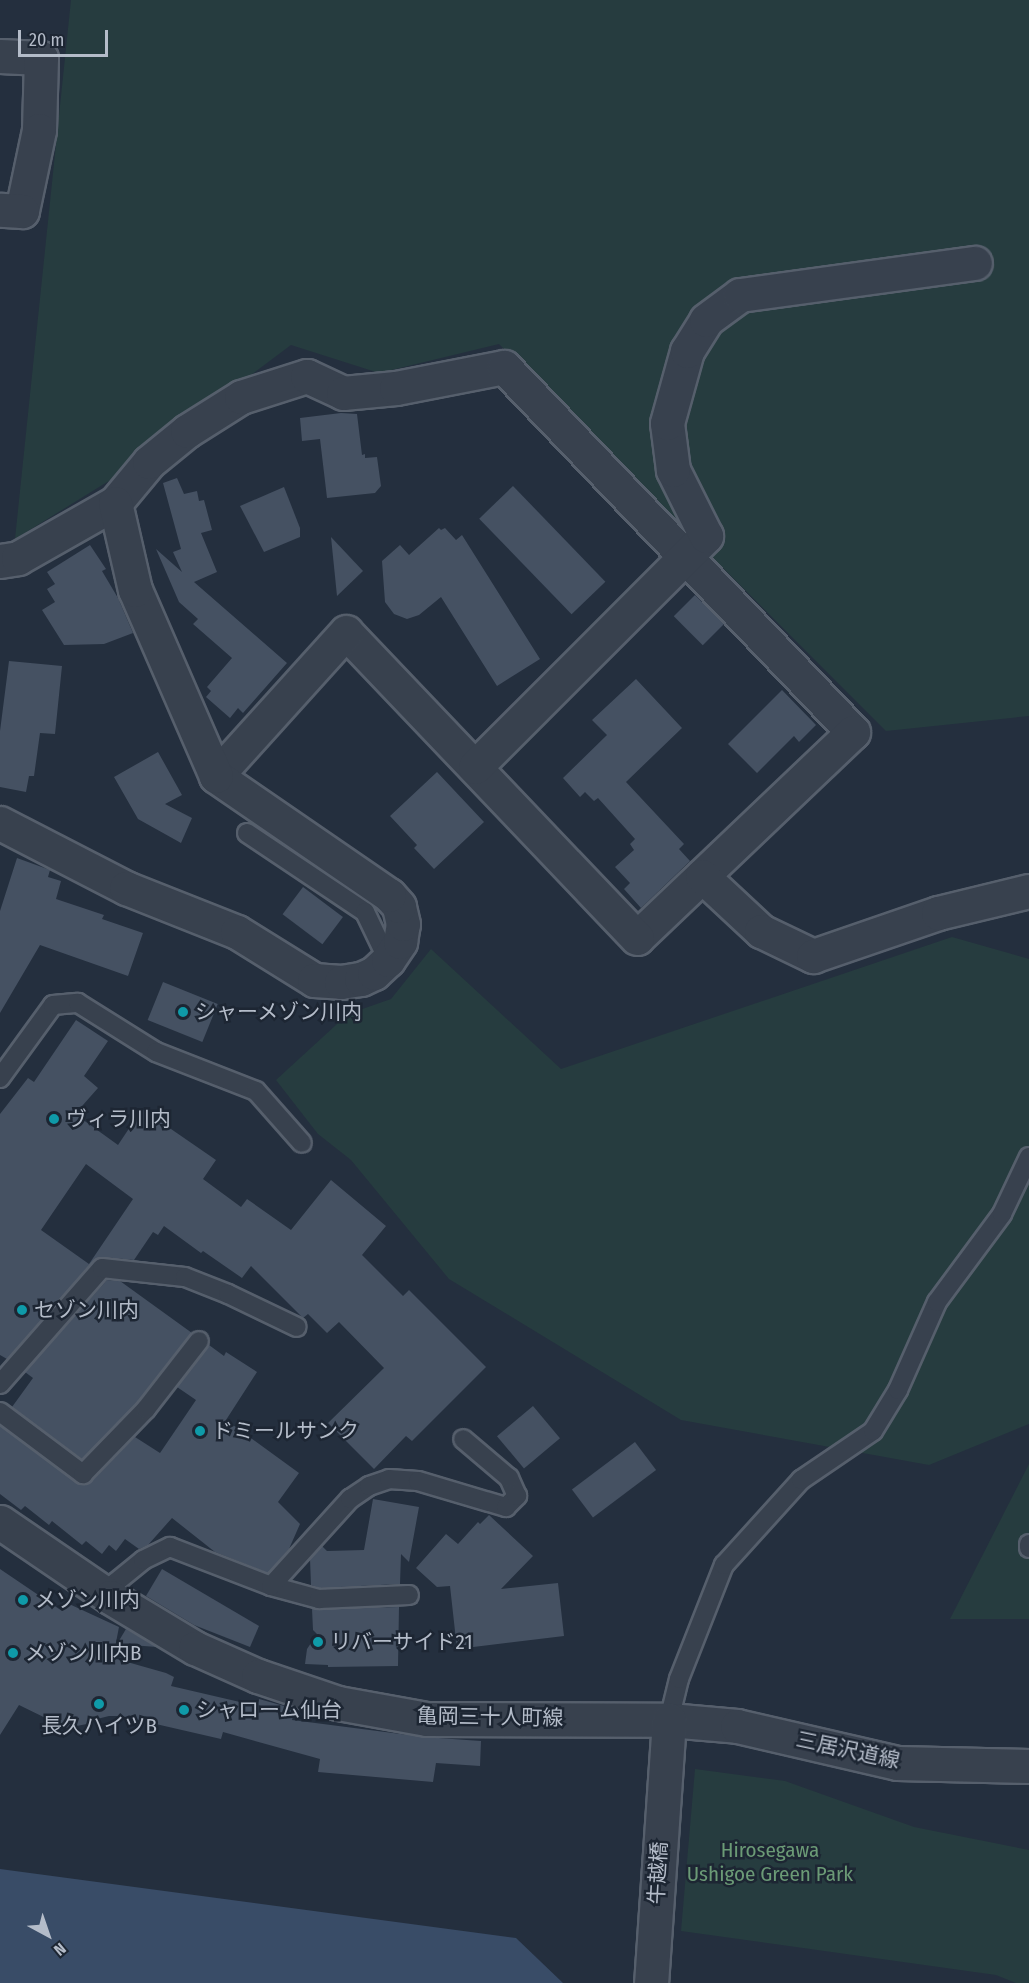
<!DOCTYPE html>
<html>
<head>
<meta charset="utf-8">
<style>
	body { margin:0 }
	#map { position:relative; width:1029px; height:1983px; overflow:hidden; background:#242f3e; font-family:"Fira Sans Condensed","Noto Sans JP",sans-serif }
	div>[style] { position:absolute }
	[style*='--x'] { left:calc(var(--x)*1px); top:calc(var(--y)*1px); width:calc(var(--w)*1px); rotate:calc(var(--a)*1deg) }
	.green>* { inset:0; background:#263c3f }
	.water>* { inset:0; background:#394c67 }
	.building>* { inset:0; background:#455162; transform-origin:0 0 }
	.roads { filter:drop-shadow(2px 0 #565f6c) drop-shadow(-2px 0 #565f6c) drop-shadow(0 2px #565f6c) drop-shadow(0 -2px #565f6c) }
	.service>* { height:18px; margin:-9px; padding:0 9px; transform-origin:9px; border-radius:9px; background:#38414e }
	.minor>* { height:33px; margin:-16.5px; padding:0 16.5px; transform-origin:16.5px; border-radius:16.5px; background:#38414e }
	.tertiary>* { height:33px; margin:-16.5px; padding:0 16.5px; transform-origin:16.5px; border-radius:16.5px; background:#38414e }
	.dots>* { width:16px; height:16px; translate:-50% -50%; box-sizing:border-box; border:3px solid #1d2633; border-radius:50% }
	span { translate:-50% -50%; white-space:nowrap; text-align:center; line-height:1.15; -webkit-text-stroke:5px #1d2633; paint-order:stroke }
	.poi-label { font-size:21px; color:#b4bcc9 }
	.left { translate:0 -50%; text-align:left }
	.street-label { font-size:21px; color:#b4bcc9 }
	.park-label { font-size:21px; color:#6b9a76 }
	.north { position:absolute; left:18px; top:1905px; width:60px; height:60px; -webkit-text-stroke:4px #1d2633; paint-order:stroke; rotate:140deg; font-size:16px; font-weight:700; line-height:24px; text-align:center; color:#b4bcc9 }
	.north::after { content:''; display:block; margin:auto; width:21px; height:27px; background:#b4bcc9; clip-path:polygon(50% 0,100% 100%,50% 72%,0 100%) }
	.scale { position:absolute; left:18px; top:30px; width:90px; height:27px; box-sizing:border-box; border:3px solid #b4bcc9; border-top:0; padding-left:8px; font-size:18px; line-height:21px; white-space:nowrap; color:#b4bcc9; -webkit-text-stroke:4px #1d2633; paint-order:stroke }
</style>
</head>
<body>
<div id="map">
	<div class="green">
		<div style="clip-path:polygon(71px 0,1029px 0,1029px 716px,886px 731px,499px 344px,379px 373px,291px 345px,112px 479px,15px 539px)"></div>
		<div style="clip-path:polygon(952px 937px,1029px 959px,1029px 1424px,929px 1465px,681px 1420px,449px 1279px,351px 1160px,318px 1134px,276px 1080px,348px 1014px,391px 999px,431px 949px,561px 1069px)"></div>
		<div style="clip-path:polygon(1029px 1464px,1029px 1619px,950px 1619px)"></div>
		<div style="clip-path:polygon(695px 1769px,785px 1781px,914px 1827px,1029px 1850px,1029px 1983px,1016px 1983px,996px 1975px,681px 1931px)"></div>
	</div>
	<div class="water">
		<div style="clip-path:polygon(0 1869px,516px 1938px,563px 1983px,0 1983px)"></div>
	</div>
	<div class="building">
		<div style="clip-path:polygon(341px 413px,357px 414px,362px 455px,365px 454px,365px 458px,377px 457px,381px 486px,375px 493px,327px 498px,320px 439px,302px 441px,300px 418px)"></div>
		<div style="clip-path:polygon(177px 478px,184px 494px,197px 491px,199px 501px,204px 500px,212px 530px,201px 533px,217px 572px,194px 582px,287px 663px,243px 713px,238px 708px,230px 718px,206px 697px,211px 691px,207px 687px,232px 658px,193px 624px,198px 619px,179px 602px,156px 549px,182px 572px,173px 552px,181px 549px,163px 483px)"></div>
		<div style="left:513px;top:486px;width:133px;height:47px;rotate:46deg"></div>
		<div style="clip-path:polygon(284px 487px,300px 528px,300px 537px,264px 552px,240px 506px)"></div>
		<div style="clip-path:polygon(439px 528px,441px 530px,445px 528px,456px 540px,462px 535px,540px 659px,497px 686px,441px 597px,419px 615px,407px 619px,394px 614px,385px 602px,382px 561px,400px 545px,409px 555px)"></div>
		<div style="clip-path:polygon(331px 537px,363px 571px,337px 596px)"></div>
		<div style="clip-path:polygon(90px 545px,106px 569px,102px 571px,118px 598px,133px 633px,104px 644px,64px 645px,42px 610px,55px 602px,47px 589px,55px 584px,47px 572px)"></div>
		<div style="left:695px;top:595px;width:41px;height:30px;rotate:45deg"></div>
		<div style="clip-path:polygon(9px 661px,62px 666px,55px 734px,40px 733px,34px 776px,29px 776px,26px 792px,0 787px,0 731px)"></div>
		<div style="clip-path:polygon(636px 679px,682px 728px,626px 782px,684px 844px,679px 849px,690px 861px,641px 908px,624px 889px,630px 883px,615px 867px,634px 850px,630px 844px,635px 839px,598px 798px,594px 801px,585px 792px,580px 797px,563px 778px,607px 735px,592px 720px)"></div>
		<div style="clip-path:polygon(782px 690px,816px 725px,799px 742px,794px 736px,757px 773px,728px 744px)"></div>
		<div style="clip-path:polygon(158px 752px,182px 795px,165px 804px,192px 818px,181px 843px,138px 819px,114px 777px)"></div>
		<div style="clip-path:polygon(437px 772px,484px 822px,434px 869px,414px 848px,417px 845px,390px 816px)"></div>
		<div style="clip-path:polygon(17px 858px,50px 870px,48px 877px,61px 881px,56px 899px,104px 915px,102px 919px,143px 933px,128px 976px,40px 945px,0 1013px,0 911px)"></div>
		<div style="left:303px;top:887px;width:50px;height:34px;rotate:37deg"></div>
		<div style="left:163px;top:982px;width:59px;height:41px;rotate:22deg"></div>
		<div style="clip-path:polygon(evenodd,76px 1020px,108px 1041px,84px 1076px,98px 1088px,75px 1114px,118px 1145px,142px 1109px,216px 1160px,203px 1179px,241px 1207px,247px 1199px,291px 1230px,331px 1180px,386px 1226px,362px 1255px,403px 1296px,409px 1290px,486px 1367px,412px 1441px,406px 1436px,374px 1469px,328px 1423px,384px 1368px,339px 1322px,327px 1333px,308px 1314px,303px 1318px,251px 1266px,242px 1278px,203px 1251px,201px 1253px,164px 1226px,158px 1235px,153px 1232px,134px 1260px,103px 1257px,94px 1260px,7px 1359px,0 1355px,0 1114px,28px 1078px,34px 1082px,76px 1020px,86px 1164px,133px 1199px,89px 1264px,41px 1230px,86px 1164px)"></div>
		<div style="clip-path:polygon(107px 1280px,120px 1281px,192px 1333px,138px 1402px,82px 1459px,12px 1407px,33px 1378px,25px 1372px)"></div>
		<div style="clip-path:polygon(209px 1345px,224px 1356px,226px 1352px,257px 1372px,226px 1420px,299px 1473px,278px 1502px,300px 1524px,289px 1549px,268px 1573px,215px 1552px,172px 1518px,148px 1545px,139px 1549px,125px 1539px,116px 1551px,109px 1545px,102px 1554px,86px 1541px,82px 1545px,52px 1521px,49px 1525px,25px 1506px,21px 1510px,0 1494px,0 1426px,81px 1485px,91px 1482px,135px 1437px,160px 1453px,196px 1400px,177px 1387px)"></div>
		<div style="left:533px;top:1406px;width:42px;height:47px;rotate:50deg"></div>
		<div style="left:635px;top:1442px;width:35px;height:79px;rotate:53deg"></div>
		<div style="clip-path:polygon(373px 1499px,419px 1507px,409px 1562px,401px 1554px,400px 1584px,320px 1588px,311px 1585px,310px 1559px,322px 1546px,327px 1551px,364px 1550px)"></div>
		<div style="clip-path:polygon(489px 1515px,533px 1556px,501px 1589px,558px 1583px,564px 1636px,457px 1649px,450px 1586px,437px 1587px,416px 1568px,446px 1534px,458px 1544px,478px 1522px,480px 1524px)"></div>
		<div style="clip-path:polygon(0 1569px,62px 1611px,67px 1603px,119px 1627px,113px 1658px,166px 1673px,174px 1677px,171px 1686px,257px 1706px,259px 1699px,295px 1709px,292px 1720px,424px 1737px,481px 1741px,480px 1766px,436px 1763px,433px 1782px,318px 1772px,320px 1759px,223px 1732px,221px 1739px,121px 1716px,109px 1716px,89px 1721px,87px 1724px,66px 1728px,19px 1705px,0 1735px)"></div>
		<div style="clip-path:polygon(162px 1569px,259px 1626px,250px 1647px,194px 1625px,146px 1596px)"></div>
		<div style="clip-path:polygon(399px 1607px,398px 1666px,328px 1667px,328px 1665px,305px 1664px,307px 1649px,317px 1634px,313px 1630px,312px 1609px)"></div>
		<div style="clip-path:polygon(126px 1629px,157px 1647px,117px 1644px)"></div>
	</div>
	<div class="roads">
		<div class="service">
			<div style="--x:247;--y:833;--w:142;--a:33.8"></div>
			<div style="--x:365;--y:912;--w:53;--a:64.4"></div>
			<div style="--x:0;--y:1078;--w:90;--a:-54"></div>
			<div style="--x:53;--y:1005;--w:25;--a:-5"></div>
			<div style="--x:78;--y:1003;--w:92;--a:32.1"></div>
			<div style="--x:156;--y:1052;--w:107;--a:21.3"></div>
			<div style="--x:256;--y:1091;--w:69;--a:48.5"></div>
			<div style="--x:0;--y:1384;--w:154;--a:-48.7"></div>
			<div style="--x:102;--y:1268;--w:83;--a:6.2"></div>
			<div style="--x:185;--y:1277;--w:46;--a:21.6"></div>
			<div style="--x:228;--y:1294;--w:76;--a:25.6"></div>
			<div style="--x:0;--y:1412;--w:104;--a:36.8"></div>
			<div style="--x:83;--y:1474;--w:91;--a:-45.9"></div>
			<div style="--x:146;--y:1409;--w:86;--a:-52.1"></div>
			<div style="--x:1029;--y:1544;--w:4;--a:90"></div>
			<div style="--x:271;--y:1586;--w:50;--a:15.2"></div>
			<div style="--x:319;--y:1599;--w:90;--a:-2.5"></div>
			<div style="--x:110;--y:1597;--w:15;--a:-70"></div>
			<div style="--x:115;--y:1583;--w:36;--a:-39"></div>
			<div style="--x:143;--y:1560;--w:30;--a:-26"></div>
			<div style="--x:170;--y:1547;--w:108;--a:21.1"></div>
			<div style="--x:271;--y:1586;--w:118;--a:-47.8"></div>
			<div style="--x:350;--y:1499;--w:23;--a:-34"></div>
			<div style="--x:369;--y:1486;--w:21;--a:-19"></div>
			<div style="--x:389;--y:1479;--w:29;--a:4"></div>
			<div style="--x:418;--y:1481;--w:92;--a:16.5"></div>
			<div style="--x:506;--y:1507;--w:16;--a:-45"></div>
			<div style="--x:517;--y:1496;--w:20;--a:-114"></div>
			<div style="--x:509;--y:1478;--w:60;--a:-139.7"></div>
			<div style="--x:669;--y:1720;--w:42;--a:-76.3"></div>
			<div style="--x:679;--y:1679;--w:123;--a:-68.5"></div>
			<div style="--x:724;--y:1565;--w:115;--a:-47.8"></div>
			<div style="--x:801;--y:1480;--w:87;--a:-34.2"></div>
			<div style="--x:873;--y:1431;--w:48;--a:-58.6"></div>
			<div style="--x:898;--y:1390;--w:96;--a:-66.1"></div>
			<div style="--x:937;--y:1302;--w:109;--a:-53.5"></div>
			<div style="--x:1002;--y:1214;--w:63;--a:-64.7"></div>
		</div>
		<div class="minor">
			<div style="--x:0;--y:56;--w:41;--a:2.8"></div>
			<div style="--x:41;--y:58;--w:72;--a:91.6"></div>
			<div style="--x:39;--y:130;--w:83;--a:101.9"></div>
			<div style="--x:22;--y:211;--w:22;--a:-177"></div>
			<div style="--x:0;--y:561;--w:18;--a:-9"></div>
			<div style="--x:18;--y:558;--w:112;--a:-29.6"></div>
			<div style="--x:115;--y:503;--w:53;--a:-50.3"></div>
			<div style="--x:149;--y:462;--w:49;--a:-39.2"></div>
			<div style="--x:187;--y:431;--w:64;--a:-32.2"></div>
			<div style="--x:241;--y:397;--w:69;--a:-17.7"></div>
			<div style="--x:307;--y:376;--w:40;--a:25"></div>
			<div style="--x:343;--y:393;--w:53;--a:-5.4"></div>
			<div style="--x:396;--y:388;--w:110;--a:-11"></div>
			<div style="--x:504;--y:367;--w:505;--a:46.28"></div>
			<div style="--x:853;--y:732;--w:298;--a:136.4"></div>
			<div style="--x:637;--y:938;--w:422;--a:-133.6"></div>
			<div style="--x:346;--y:632;--w:194;--a:132.1"></div>
			<div style="--x:475;--y:767;--w:327;--a:-45"></div>
			<div style="--x:706;--y:536;--w:74;--a:-116.6"></div>
			<div style="--x:673;--y:470;--w:47;--a:-97.3"></div>
			<div style="--x:667;--y:423;--w:75;--a:-74.5"></div>
			<div style="--x:687;--y:351;--w:36;--a:-58"></div>
			<div style="--x:706;--y:320;--w:42;--a:-36.3"></div>
			<div style="--x:740;--y:295;--w:237;--a:-7.8"></div>
			<div style="--x:0;--y:823;--w:142;--a:27.3"></div>
			<div style="--x:126;--y:888;--w:119;--a:21.6"></div>
			<div style="--x:237;--y:932;--w:91;--a:31.9"></div>
			<div style="--x:314;--y:980;--w:27;--a:4"></div>
			<div style="--x:341;--y:982;--w:20;--a:-9"></div>
			<div style="--x:361;--y:979;--w:14;--a:-25"></div>
			<div style="--x:374;--y:973;--w:19;--a:-43"></div>
			<div style="--x:388;--y:960;--w:22;--a:-56"></div>
			<div style="--x:400;--y:942;--w:18;--a:-81"></div>
			<div style="--x:403;--y:924;--w:18;--a:-103"></div>
			<div style="--x:399;--y:906;--w:15;--a:-132"></div>
			<div style="--x:389;--y:895;--w:210;--a:-145.5"></div>
			<div style="--x:216;--y:776;--w:203;--a:-113.5"></div>
			<div style="--x:135;--y:590;--w:89;--a:-102.9"></div>
			<div style="--x:702;--y:876;--w:81;--a:43"></div>
			<div style="--x:761;--y:931;--w:58;--a:25.7"></div>
			<div style="--x:813;--y:956;--w:132;--a:-19"></div>
			<div style="--x:938;--y:913;--w:94;--a:-13.6"></div>
			<div style="--x:669;--y:1720;--w:68;--a:5"></div>
			<div style="--x:737;--y:1726;--w:164;--a:13"></div>
			<div style="--x:897;--y:1763;--w:132;--a:1.3"></div>
		</div>
		<div class="tertiary">
			<div style="--x:0;--y:1522;--w:133;--a:34.3"></div>
			<div style="--x:110;--y:1597;--w:99;--a:31"></div>
			<div style="--x:195;--y:1648;--w:69;--a:24"></div>
			<div style="--x:258;--y:1676;--w:84;--a:18.6"></div>
			<div style="--x:338;--y:1703;--w:90;--a:10.2"></div>
			<div style="--x:427;--y:1719;--w:242;--a:0.2"></div>
			<div style="--x:669;--y:1720;--w:264;--a:93.9"></div>
		</div>
	</div>
	<div class="dots">
		<div style="left:183px;top:1012px;background:#0f9aa8"></div>
		<div style="left:54px;top:1119px;background:#0f9aa8"></div>
		<div style="left:22px;top:1310px;background:#0f9aa8"></div>
		<div style="left:200px;top:1431px;background:#0f9aa8"></div>
		<div style="left:23px;top:1600px;background:#0f9aa8"></div>
		<div style="left:318px;top:1642px;background:#0f9aa8"></div>
		<div style="left:13px;top:1653px;background:#0f9aa8"></div>
		<div style="left:99px;top:1704px;background:#0f9aa8"></div>
		<div style="left:184px;top:1710px;background:#0f9aa8"></div>
	</div>
	<div class="poi-label">
		<span class="left" style="left:195px;top:1012px">シャーメゾン川内</span>
		<span class="left" style="left:66px;top:1119px">ヴィラ川内</span>
		<span class="left" style="left:34px;top:1310px">セゾン川内</span>
		<span class="left" style="left:212px;top:1431px">ドミールサンク</span>
		<span class="left" style="left:35px;top:1600px">メゾン川内</span>
		<span class="left" style="left:330px;top:1642px">リバーサイド21</span>
		<span class="left" style="left:25px;top:1653px">メゾン川内B</span>
		<span class="left" style="left:196px;top:1710px">シャローム仙台</span>
		<span style="left:99px;top:1726px">長久ハイツB</span>
	</div>
	<div class="street-label">
		<span style="left:490px;top:1717px;rotate:1deg">亀岡三十人町線</span>
		<span style="left:848px;top:1750px;rotate:12deg">三居沢道線</span>
		<span style="left:658px;top:1873px;rotate:-87deg">牛越橋</span>
	</div>
	<div class="park-label">
		<span style="left:770px;top:1862px">Hirosegawa<br>Ushigoe Green Park</span>
	</div>
	<div class="north">N</div>
	<div class="scale">20 m</div>
</div>
</body>
</html>
